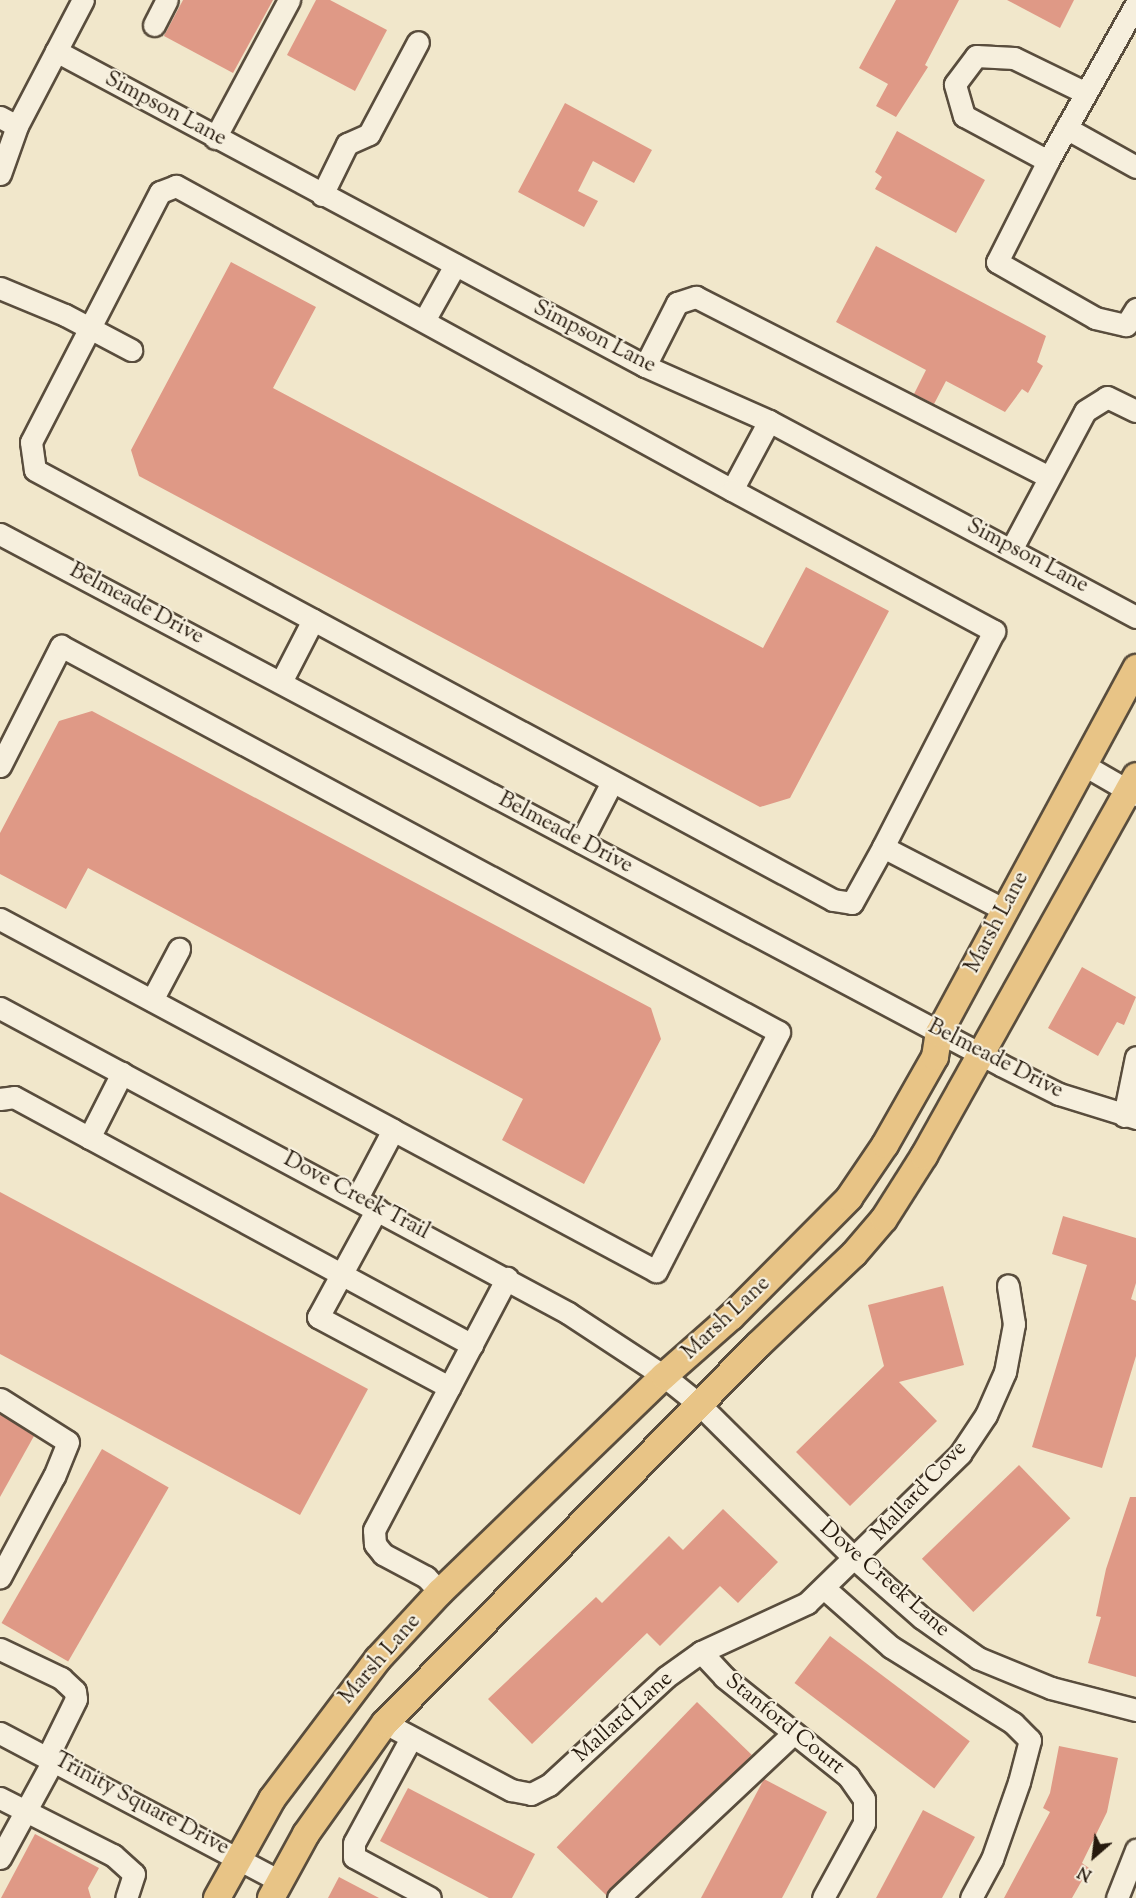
<!DOCTYPE html>
<html>
<head>
<meta charset="utf-8">
<style>
	body { margin:0 }
	#map { position:relative; width:1136px; height:1898px; overflow:hidden; background:#f1e7cb; font-family:"Sorts Mill Goudy",serif }
	div>[style] { position:absolute }
	[style*='--x'] { left:calc(var(--x)*1px); top:calc(var(--y)*1px); width:calc(var(--w)*1px); rotate:calc(var(--a)*1deg) }
	.building>* { inset:0; background:#df9986; transform-origin:0 0 }
	.roads { filter:drop-shadow(2px 0 #594d3d) drop-shadow(-2px 0 #594d3d) drop-shadow(0 2px #594d3d) drop-shadow(0 -2px #594d3d) }
	.minor>* { height:21px; margin:-10.5px; padding:0 10.5px; transform-origin:10.5px; border-radius:10.5px; background:#f6efdd }
	.major>* { height:26px; margin:-13px; padding:0 13px; transform-origin:13px; border-radius:13px; background:#e8c486 }
	span { translate:-50% -50%; white-space:nowrap; text-align:center; line-height:1.15; -webkit-text-stroke:4.5px #f6efdd; paint-order:stroke }
	.street-label { font-size:22px; color:#261a0e }
	.north { position:absolute; left:1064px; top:1826px; width:60px; height:60px; -webkit-text-stroke:4px #f6efdd; paint-order:stroke; rotate:208deg; font-size:16px; font-weight:700; line-height:24px; text-align:center; color:#261a0e }
	.north::after { content:''; display:block; margin:auto; width:21px; height:27px; background:#261a0e; clip-path:polygon(50% 0,100% 100%,50% 72%,0 100%) }
</style>
</head>
<body>
<div id="map">
	<div class="building">
		<div style="clip-path:polygon(183px 0,273px 0,233px 73px,164px 36px)"></div>
		<div style="clip-path:polygon(316px 0,330px 0,387px 30px,355px 91px,287px 55px)"></div>
		<div style="clip-path:polygon(896px 0,959px 0,925px 65px,928px 67px,896px 117px,876px 106px,888px 84px,859px 68px)"></div>
		<div style="clip-path:polygon(1007px 0,1074px 0,1060px 28px)"></div>
		<div style="clip-path:polygon(565px 103px,652px 150px,634px 183px,593px 161px,578px 191px,598px 201px,584px 227px,518px 192px)"></div>
		<div style="clip-path:polygon(897px 131px,985px 180px,956px 233px,875px 189px,882px 177px,875px 172px)"></div>
		<div style="clip-path:polygon(876px 246px,1046px 336px,1037px 362px,1043px 366px,1028px 393px,1022px 389px,1005px 412px,946px 381px,934px 404px,914px 394px,926px 370px,836px 322px)"></div>
		<div style="clip-path:polygon(231px 262px,316px 307px,273px 388px,763px 648px,806px 567px,889px 611px,790px 798px,760px 807px,139px 476px,131px 450px)"></div>
		<div style="clip-path:polygon(92px 711px,651px 1008px,661px 1039px,584px 1184px,502px 1140px,523px 1099px,88px 868px,66px 909px,0 874px,0 833px,59px 721px)"></div>
		<div style="clip-path:polygon(1082px 967px,1136px 997px,1124px 1025px,1117px 1022px,1098px 1056px,1048px 1028px)"></div>
		<div style="clip-path:polygon(0 1192px,368px 1389px,300px 1515px,0 1354px)"></div>
		<div style="clip-path:polygon(1063px 1216px,1136px 1238px,1136px 1283px,1131px 1299px,1136px 1301px,1136px 1356px,1102px 1468px,1032px 1447px,1087px 1265px,1052px 1254px)"></div>
		<div style="clip-path:polygon(943px 1286px,964px 1365px,899px 1382px,937px 1421px,850px 1506px,796px 1452px,884px 1366px,868px 1305px)"></div>
		<div style="clip-path:polygon(0 1414px,34px 1436px,0 1497px)"></div>
		<div style="left:102px;top:1449px;width:77px;height:201px;rotate:30deg"></div>
		<div style="left:1019px;top:1465px;width:74px;height:135px;rotate:46deg"></div>
		<div style="clip-path:polygon(1130px 1497px,1136px 1497px,1136px 1677px,1088px 1663px,1101px 1617px,1096px 1616px,1106px 1569px)"></div>
		<div style="clip-path:polygon(723px 1509px,778px 1562px,738px 1603px,720px 1586px,660px 1646px,647px 1633px,532px 1744px,488px 1699px,596px 1597px,602px 1603px,669px 1536px,683px 1550px)"></div>
		<div style="left:830px;top:1636px;width:175px;height:59px;rotate:37deg"></div>
		<div style="left:697px;top:1702px;width:76px;height:202px;rotate:44deg"></div>
		<div style="clip-path:polygon(1059px 1746px,1118px 1758px,1107px 1812px,1082px 1863px,1089px 1868px,1072px 1898px,1004px 1898px,1050px 1812px,1043px 1808px,1050px 1793px)"></div>
		<div style="clip-path:polygon(764px 1779px,827px 1812px,782px 1898px,701px 1898px)"></div>
		<div style="clip-path:polygon(408px 1788px,535px 1854px,512px 1898px,489px 1898px,380px 1841px)"></div>
		<div style="clip-path:polygon(923px 1810px,975px 1837px,942px 1898px,876px 1898px)"></div>
		<div style="clip-path:polygon(35px 1834px,99px 1868px,88px 1888px,91px 1898px,1px 1898px)"></div>
		<div style="clip-path:polygon(339px 1877px,379px 1898px,328px 1898px)"></div>
	</div>
	<div class="roads">
		<div class="minor">
			<div style="--x:1136;--y:4;--w:180;--a:119.3"></div>
			<div style="--x:1048;--y:161;--w:113;--a:116.8"></div>
			<div style="--x:997;--y:262;--w:113;--a:29.7"></div>
			<div style="--x:1095;--y:318;--w:32;--a:13"></div>
			<div style="--x:1126;--y:325;--w:19;--a:-58"></div>
			<div style="--x:154;--y:25;--w:28;--a:-63"></div>
			<div style="--x:56;--y:51;--w:668;--a:28.14"></div>
			<div style="--x:645;--y:366;--w:136;--a:23.9"></div>
			<div style="--x:769;--y:421;--w:416;--a:28.1"></div>
			<div style="--x:0;--y:117;--w:19;--a:28"></div>
			<div style="--x:1066;--y:128;--w:80;--a:29.1"></div>
			<div style="--x:215;--y:138;--w:157;--a:-61.8"></div>
			<div style="--x:1048;--y:161;--w:95;--a:-151.8"></div>
			<div style="--x:964;--y:116;--w:33;--a:-106"></div>
			<div style="--x:955;--y:84;--w:35;--a:-53"></div>
			<div style="--x:976;--y:56;--w:38;--a:3"></div>
			<div style="--x:1014;--y:58;--w:80;--a:25.9"></div>
			<div style="--x:0;--y:174;--w:51;--a:-70.5"></div>
			<div style="--x:17;--y:126;--w:142;--a:-62.4"></div>
			<div style="--x:322;--y:195;--w:57;--a:-63.9"></div>
			<div style="--x:347;--y:144;--w:24;--a:-24"></div>
			<div style="--x:369;--y:134;--w:104;--a:-62"></div>
			<div style="--x:0;--y:288;--w:70;--a:22.6"></div>
			<div style="--x:65;--y:315;--w:75;--a:27.9"></div>
			<div style="--x:425;--y:319;--w:62;--a:-60.9"></div>
			<div style="--x:645;--y:366;--w:71;--a:-63.1"></div>
			<div style="--x:677;--y:303;--w:20;--a:-18"></div>
			<div style="--x:696;--y:297;--w:396;--a:27"></div>
			<div style="--x:769;--y:421;--w:78;--a:118.2"></div>
			<div style="--x:732;--y:490;--w:634;--a:-151.33"></div>
			<div style="--x:176;--y:186;--w:17;--a:159"></div>
			<div style="--x:160;--y:192;--w:281;--a:117.3"></div>
			<div style="--x:31;--y:442;--w:28;--a:82"></div>
			<div style="--x:35;--y:470;--w:906;--a:28.32"></div>
			<div style="--x:833;--y:900;--w:19;--a:9"></div>
			<div style="--x:852;--y:903;--w:64;--a:-61"></div>
			<div style="--x:883;--y:847;--w:137;--a:27.3"></div>
			<div style="--x:732;--y:490;--w:298;--a:28.3"></div>
			<div style="--x:994;--y:631;--w:243;--a:117.2"></div>
			<div style="--x:0;--y:534;--w:1133;--a:27.94"></div>
			<div style="--x:1001;--y:1065;--w:65;--a:26.6"></div>
			<div style="--x:1059;--y:1094;--w:81;--a:17.3"></div>
			<div style="--x:1012;--y:548;--w:155;--a:-61.9"></div>
			<div style="--x:1085;--y:411;--w:26;--a:-32"></div>
			<div style="--x:1107;--y:397;--w:32;--a:26"></div>
			<div style="--x:281;--y:682;--w:70;--a:-62.7"></div>
			<div style="--x:1084;--y:765;--w:60;--a:30"></div>
			<div style="--x:0;--y:766;--w:135;--a:-63.1"></div>
			<div style="--x:61;--y:646;--w:815;--a:28.26"></div>
			<div style="--x:779;--y:1032;--w:269;--a:117.2"></div>
			<div style="--x:656;--y:1271;--w:298;--a:-151.8"></div>
			<div style="--x:581;--y:842;--w:68;--a:-62.7"></div>
			<div style="--x:0;--y:919;--w:446;--a:28.2"></div>
			<div style="--x:393;--y:1130;--w:77;--a:117.9"></div>
			<div style="--x:152;--y:1000;--w:58;--a:-62.1"></div>
			<div style="--x:0;--y:1008;--w:645;--a:28.23"></div>
			<div style="--x:568;--y:1313;--w:115;--a:33.3"></div>
			<div style="--x:664;--y:1376;--w:46;--a:38.9"></div>
			<div style="--x:700;--y:1405;--w:218;--a:44.8"></div>
			<div style="--x:855;--y:1559;--w:89;--a:41.4"></div>
			<div style="--x:922;--y:1618;--w:69;--a:35.5"></div>
			<div style="--x:978;--y:1658;--w:79;--a:22.3"></div>
			<div style="--x:1051;--y:1688;--w:88;--a:14.5"></div>
			<div style="--x:0;--y:1099;--w:14;--a:-8"></div>
			<div style="--x:14;--y:1097;--w:521;--a:28.43"></div>
			<div style="--x:1124;--y:1116;--w:60;--a:-78.5"></div>
			<div style="--x:89;--y:1138;--w:73;--a:-63.1"></div>
			<div style="--x:377;--y:1209;--w:123;--a:118.6"></div>
			<div style="--x:318;--y:1317;--w:149;--a:28.1"></div>
			<div style="--x:0;--y:1399;--w:80;--a:32.3"></div>
			<div style="--x:68;--y:1442;--w:37;--a:112"></div>
			<div style="--x:54;--y:1476;--w:115;--a:118.1"></div>
			<div style="--x:824;--y:1588;--w:89;--a:41.4"></div>
			<div style="--x:891;--y:1647;--w:144;--a:31.9"></div>
			<div style="--x:1013;--y:1723;--w:24;--a:45"></div>
			<div style="--x:1030;--y:1740;--w:43;--a:104.7"></div>
			<div style="--x:1019;--y:1782;--w:82;--a:109.3"></div>
			<div style="--x:992;--y:1859;--w:44;--a:118.3"></div>
			<div style="--x:440;--y:1592;--w:21;--a:-133"></div>
			<div style="--x:426;--y:1577;--w:49;--a:-151.9"></div>
			<div style="--x:383;--y:1554;--w:13;--a:-129"></div>
			<div style="--x:375;--y:1544;--w:14;--a:-94"></div>
			<div style="--x:374;--y:1530;--w:285;--a:-62.2"></div>
			<div style="--x:0;--y:1649;--w:68;--a:25.4"></div>
			<div style="--x:61;--y:1678;--w:19;--a:43"></div>
			<div style="--x:75;--y:1691;--w:8;--a:83"></div>
			<div style="--x:76;--y:1699;--w:64;--a:116.2"></div>
			<div style="--x:701;--y:1652;--w:34;--a:47"></div>
			<div style="--x:724;--y:1677;--w:159;--a:38.6"></div>
			<div style="--x:848;--y:1776;--w:28;--a:55"></div>
			<div style="--x:864;--y:1799;--w:24;--a:90"></div>
			<div style="--x:864;--y:1823;--w:85;--a:118.7"></div>
			<div style="--x:385;--y:1723;--w:143;--a:28"></div>
			<div style="--x:511;--y:1790;--w:20;--a:11"></div>
			<div style="--x:531;--y:1794;--w:20;--a:-27"></div>
			<div style="--x:549;--y:1785;--w:159;--a:-42.7"></div>
			<div style="--x:666;--y:1677;--w:43;--a:-35.5"></div>
			<div style="--x:701;--y:1652;--w:117;--a:-24.8"></div>
			<div style="--x:807;--y:1603;--w:214;--a:-44.2"></div>
			<div style="--x:960;--y:1454;--w:47;--a:-56.3"></div>
			<div style="--x:986;--y:1415;--w:47;--a:-66.2"></div>
			<div style="--x:1005;--y:1372;--w:49;--a:-79.4"></div>
			<div style="--x:1014;--y:1324;--w:39;--a:-99"></div>
			<div style="--x:0;--y:1733;--w:317;--a:27.9"></div>
			<div style="--x:411;--y:1738;--w:119;--a:118.5"></div>
			<div style="--x:354;--y:1843;--w:14;--a:90"></div>
			<div style="--x:354;--y:1857;--w:86;--a:28.3"></div>
			<div style="--x:0;--y:1798;--w:127;--a:26.8"></div>
			<div style="--x:113;--y:1855;--w:28;--a:42"></div>
			<div style="--x:134;--y:1874;--w:25;--a:108"></div>
			<div style="--x:0;--y:1858;--w:113;--a:-61.4"></div>
			<div style="--x:618;--y:1898;--w:241;--a:-43.2"></div>
			<div style="--x:1117;--y:1898;--w:52;--a:-68.4"></div>
		</div>
		<div class="major">
			<div style="--x:217;--y:1898;--w:113;--a:-60.9"></div>
			<div style="--x:272;--y:1799;--w:176;--a:-52.9"></div>
			<div style="--x:378;--y:1659;--w:91;--a:-47.2"></div>
			<div style="--x:440;--y:1592;--w:311;--a:-44"></div>
			<div style="--x:664;--y:1376;--w:89;--a:-41.4"></div>
			<div style="--x:731;--y:1317;--w:168;--a:-45.2"></div>
			<div style="--x:849;--y:1198;--w:64;--a:-55.8"></div>
			<div style="--x:885;--y:1145;--w:101;--a:-60.4"></div>
			<div style="--x:935;--y:1057;--w:24;--a:-81"></div>
			<div style="--x:939;--y:1033;--w:415;--a:-61.6"></div>
			<div style="--x:271;--y:1898;--w:73;--a:-61.3"></div>
			<div style="--x:306;--y:1834;--w:136;--a:-54.6"></div>
			<div style="--x:385;--y:1723;--w:531;--a:-45.38"></div>
			<div style="--x:758;--y:1345;--w:132;--a:-43.5"></div>
			<div style="--x:854;--y:1254;--w:46;--a:-49.4"></div>
			<div style="--x:884;--y:1219;--w:75;--a:-57.6"></div>
			<div style="--x:924;--y:1156;--w:435;--a:-60.8"></div>
		</div>
	</div>
	<div class="street-label">
		<span style="left:165px;top:110px;rotate:28deg">Simpson Lane</span>
		<span style="left:594px;top:338px;rotate:27deg">Simpson Lane</span>
		<span style="left:1027px;top:557px;rotate:28deg">Simpson Lane</span>
		<span style="left:136px;top:605px;rotate:28deg">Belmeade Drive</span>
		<span style="left:565px;top:834px;rotate:28deg">Belmeade Drive</span>
		<span style="left:998px;top:923px;rotate:-62deg">Marsh Lane</span>
		<span style="left:995px;top:1060px;rotate:27deg">Belmeade Drive</span>
		<span style="left:356px;top:1197px;rotate:28deg">Dove Creek Trail</span>
		<span style="left:727px;top:1319px;rotate:-43deg">Marsh Lane</span>
		<span style="left:920px;top:1492px;rotate:-47deg">Mallard Cove</span>
		<span style="left:884px;top:1580px;rotate:41deg">Dove Creek Lane</span>
		<span style="left:381px;top:1660px;rotate:-49deg">Marsh Lane</span>
		<span style="left:624px;top:1718px;rotate:-42deg">Mallard Lane</span>
		<span style="left:784px;top:1725px;rotate:39deg">Stanford Court</span>
		<span style="left:141px;top:1805px;rotate:28deg">Trinity Square Drive</span>
	</div>
	<div class="north">N</div>
</div>
</body>
</html>
